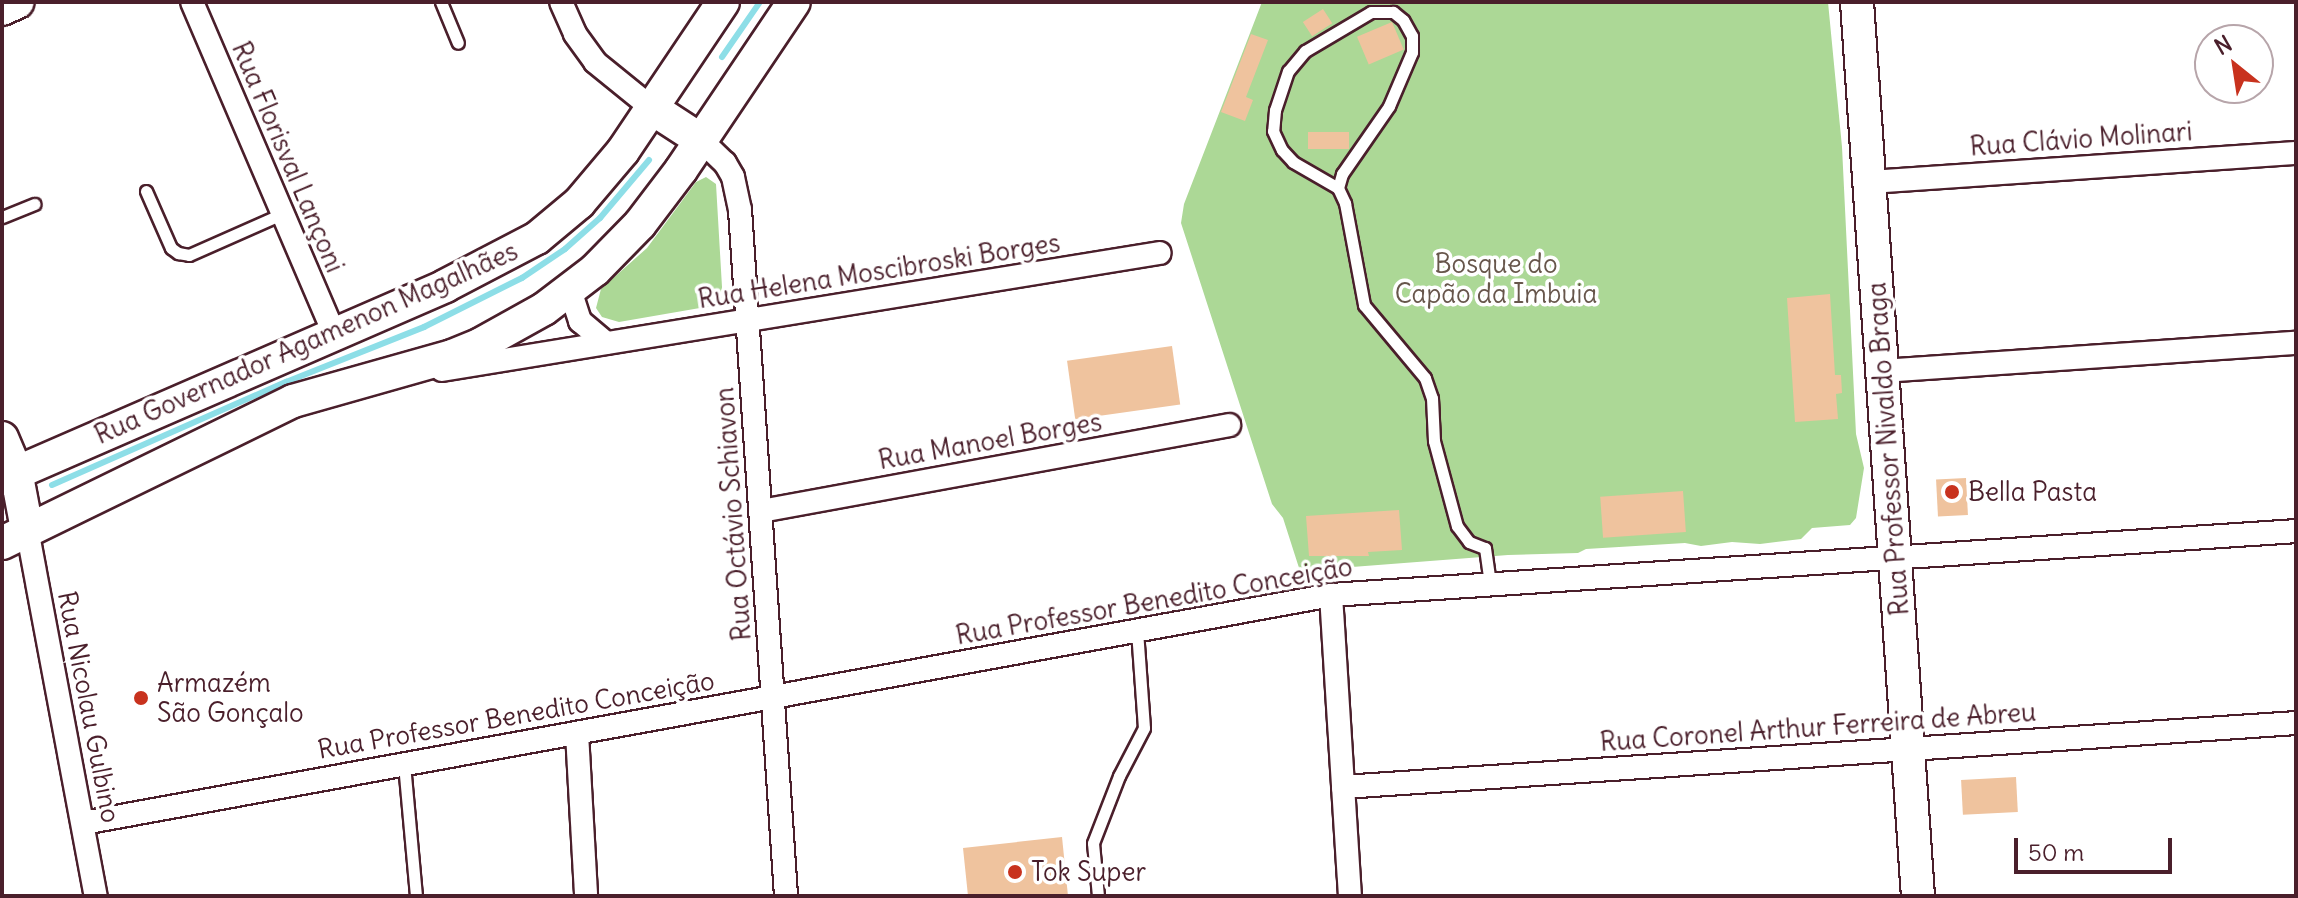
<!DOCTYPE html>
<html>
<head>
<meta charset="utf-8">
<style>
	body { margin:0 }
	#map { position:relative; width:2298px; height:898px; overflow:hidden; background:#fff; font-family:Delius,sans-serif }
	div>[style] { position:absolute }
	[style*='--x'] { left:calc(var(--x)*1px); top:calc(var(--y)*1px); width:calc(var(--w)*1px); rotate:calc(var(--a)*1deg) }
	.green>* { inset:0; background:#acd896 }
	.stream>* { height:6px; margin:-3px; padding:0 3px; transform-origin:3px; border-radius:3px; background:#8ddee7 }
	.building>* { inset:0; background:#efc39e; transform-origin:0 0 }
	.roads { filter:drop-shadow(2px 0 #4a1f2b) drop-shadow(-2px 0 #4a1f2b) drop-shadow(0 2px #4a1f2b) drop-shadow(0 -2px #4a1f2b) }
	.lane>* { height:11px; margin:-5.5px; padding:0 5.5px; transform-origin:5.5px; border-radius:5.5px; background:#fff }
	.street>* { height:22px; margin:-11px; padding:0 11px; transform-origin:11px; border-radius:11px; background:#fff }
	.secondary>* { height:32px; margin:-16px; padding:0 16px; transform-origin:16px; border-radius:16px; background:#fff }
	.dots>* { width:22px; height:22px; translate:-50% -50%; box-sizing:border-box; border:4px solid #fff; border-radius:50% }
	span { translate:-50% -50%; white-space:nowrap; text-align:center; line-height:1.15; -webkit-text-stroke:7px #fff; paint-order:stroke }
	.street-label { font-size:26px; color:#4a1f2b }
	.park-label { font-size:26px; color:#67564b }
	.poi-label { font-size:26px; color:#4a1f2b }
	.left { translate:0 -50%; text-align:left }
	.frame { position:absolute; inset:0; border:4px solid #4a1f2b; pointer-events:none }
	.north { position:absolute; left:2194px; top:24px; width:80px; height:80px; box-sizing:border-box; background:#fff; border:2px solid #b7a5aa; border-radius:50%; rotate:330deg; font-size:22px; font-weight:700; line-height:32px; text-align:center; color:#4a1f2b }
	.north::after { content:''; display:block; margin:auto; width:28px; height:36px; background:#c8321e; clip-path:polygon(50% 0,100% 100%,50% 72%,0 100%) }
	.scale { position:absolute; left:2014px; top:838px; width:158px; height:36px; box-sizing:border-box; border:4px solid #4a1f2b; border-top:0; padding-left:10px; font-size:24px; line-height:28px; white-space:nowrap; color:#4a1f2b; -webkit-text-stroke:6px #fff; paint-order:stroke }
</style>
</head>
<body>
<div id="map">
	<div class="green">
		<div style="clip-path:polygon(1262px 2px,1828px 2px,1842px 147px,1856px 434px,1864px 468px,1856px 518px,1850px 525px,1812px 528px,1801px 539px,1760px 544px,1732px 542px,1701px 546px,1685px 543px,1586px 549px,1578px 553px,1508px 555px,1300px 571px,1283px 518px,1272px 504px,1181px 223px,1184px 204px)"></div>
		<div style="clip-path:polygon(706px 177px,716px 184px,723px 304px,619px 322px,602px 317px,596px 308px,601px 289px,647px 248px,696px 182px)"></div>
	</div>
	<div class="stream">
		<div style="--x:722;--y:57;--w:67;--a:-55.4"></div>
		<div style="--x:52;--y:485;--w:256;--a:-23.8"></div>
		<div style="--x:286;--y:382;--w:149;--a:-21.7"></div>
		<div style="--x:424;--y:327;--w:110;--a:-26.6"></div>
		<div style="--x:522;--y:278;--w:52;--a:-34"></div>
		<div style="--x:565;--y:249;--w:47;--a:-41.5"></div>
		<div style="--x:600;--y:218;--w:76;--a:-49.8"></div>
	</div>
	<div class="building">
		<div style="left:1323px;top:9px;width:17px;height:24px;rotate:57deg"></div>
		<div style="left:1392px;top:22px;width:30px;height:38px;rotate:67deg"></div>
		<div style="clip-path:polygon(1251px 34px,1268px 40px,1246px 97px,1253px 100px,1245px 121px,1221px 112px)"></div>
		<div style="left:1349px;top:132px;width:17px;height:41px;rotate:90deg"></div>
		<div style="clip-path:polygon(1830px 294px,1835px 375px,1841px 375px,1842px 393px,1836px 394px,1838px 419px,1795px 422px,1787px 298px)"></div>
		<div style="left:1172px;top:346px;width:59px;height:106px;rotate:82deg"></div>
		<div style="left:1966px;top:478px;width:37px;height:30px;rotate:87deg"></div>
		<div style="left:1683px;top:491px;width:41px;height:83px;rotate:86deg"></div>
		<div style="clip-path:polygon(1399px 510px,1402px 550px,1368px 552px,1369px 556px,1309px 556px,1306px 516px)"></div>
		<div style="left:2016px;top:777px;width:35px;height:55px;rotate:87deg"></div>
		<div style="clip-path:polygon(1062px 837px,1068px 896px,968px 896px,963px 848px)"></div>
	</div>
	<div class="roads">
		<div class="lane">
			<div style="--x:441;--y:2;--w:44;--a:67.5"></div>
			<div style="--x:1338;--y:188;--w:15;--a:-74"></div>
			<div style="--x:1342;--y:174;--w:83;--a:-55.3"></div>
			<div style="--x:1389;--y:106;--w:59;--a:-66.9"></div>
			<div style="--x:1412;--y:52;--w:16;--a:-90"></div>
			<div style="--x:1412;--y:36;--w:18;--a:-119"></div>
			<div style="--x:1403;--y:20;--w:13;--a:-141"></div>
			<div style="--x:1393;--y:12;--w:22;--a:180"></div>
			<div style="--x:1371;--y:12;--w:77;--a:149.4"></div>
			<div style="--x:1305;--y:51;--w:26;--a:130"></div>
			<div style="--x:1288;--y:71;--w:41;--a:108.4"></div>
			<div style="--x:1275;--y:110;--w:21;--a:95"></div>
			<div style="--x:1273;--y:131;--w:21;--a:65"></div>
			<div style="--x:1282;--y:150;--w:16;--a:47"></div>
			<div style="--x:1293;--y:162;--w:52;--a:30"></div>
			<div style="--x:1338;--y:188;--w:17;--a:65"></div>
			<div style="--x:1345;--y:203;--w:104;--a:79.4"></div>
			<div style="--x:1364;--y:305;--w:95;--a:50.1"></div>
			<div style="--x:1425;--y:378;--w:21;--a:71"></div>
			<div style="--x:1432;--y:398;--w:43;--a:87.3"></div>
			<div style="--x:1434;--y:441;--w:88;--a:74.9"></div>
			<div style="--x:1457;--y:526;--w:20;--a:53"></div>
			<div style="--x:1469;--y:542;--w:17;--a:21"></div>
			<div style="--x:1485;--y:548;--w:37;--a:82"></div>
			<div style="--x:146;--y:191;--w:62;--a:66.3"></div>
			<div style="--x:171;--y:248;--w:9;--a:36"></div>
			<div style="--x:178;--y:253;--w:11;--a:10"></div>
			<div style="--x:189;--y:255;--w:102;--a:-23.8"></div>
			<div style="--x:2;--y:217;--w:35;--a:-22"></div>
			<div style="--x:404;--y:764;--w:133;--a:84.8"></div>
			<div style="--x:1098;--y:896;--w:53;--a:-95.4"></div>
			<div style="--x:1093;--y:843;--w:72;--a:-68.8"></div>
			<div style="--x:1119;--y:776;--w:54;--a:-62.5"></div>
			<div style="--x:1144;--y:728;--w:97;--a:-94.1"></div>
		</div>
		<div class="street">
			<div style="--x:192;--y:2;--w:360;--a:66.8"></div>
			<div style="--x:561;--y:2;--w:35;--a:66"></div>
			<div style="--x:575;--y:34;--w:34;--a:54"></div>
			<div style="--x:595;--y:62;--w:75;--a:39"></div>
			<div style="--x:702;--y:141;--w:32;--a:44"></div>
			<div style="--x:725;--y:163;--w:16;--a:60"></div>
			<div style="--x:733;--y:177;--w:34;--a:78"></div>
			<div style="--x:740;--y:210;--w:688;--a:86.16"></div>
			<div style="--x:1870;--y:182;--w:427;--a:-3.9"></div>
			<div style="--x:570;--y:290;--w:33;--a:72"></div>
			<div style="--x:580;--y:321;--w:34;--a:40"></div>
			<div style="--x:442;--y:370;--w:727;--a:-9.26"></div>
			<div style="--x:1882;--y:371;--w:415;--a:-3.9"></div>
			<div style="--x:761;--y:511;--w:476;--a:-10.4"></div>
			<div style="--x:27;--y:529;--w:373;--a:79.4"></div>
			<div style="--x:1331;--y:595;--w:302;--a:86.4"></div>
			<div style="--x:577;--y:733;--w:163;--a:86.8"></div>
			<div style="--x:1343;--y:787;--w:955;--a:-3.84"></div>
			<div style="--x:83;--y:823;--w:1269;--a:-10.35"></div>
			<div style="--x:1331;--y:595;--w:967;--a:-3.79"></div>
		</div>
		<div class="secondary">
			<div style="--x:1857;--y:2;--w:896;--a:86.1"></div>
			<div style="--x:2;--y:9;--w:17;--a:-24"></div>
			<div style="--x:653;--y:109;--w:59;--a:33.1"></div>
			<div style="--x:2;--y:438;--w:36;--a:67"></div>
			<div style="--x:16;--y:471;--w:59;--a:79.3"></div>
			<div style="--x:2;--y:479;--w:483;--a:-23.5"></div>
			<div style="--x:445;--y:286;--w:104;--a:-27.6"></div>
			<div style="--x:537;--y:238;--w:55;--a:-39.8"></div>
			<div style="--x:579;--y:203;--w:68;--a:-49.8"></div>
			<div style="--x:623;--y:151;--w:179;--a:-56.1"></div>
			<div style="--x:2;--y:543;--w:324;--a:-26"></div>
			<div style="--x:293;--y:401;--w:165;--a:-15.8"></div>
			<div style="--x:452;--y:356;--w:31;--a:-22"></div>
			<div style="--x:481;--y:344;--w:72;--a:-29.1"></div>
			<div style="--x:544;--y:309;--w:64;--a:-37.4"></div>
			<div style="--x:595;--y:270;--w:64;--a:-45.6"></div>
			<div style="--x:640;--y:224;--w:68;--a:-52.8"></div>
			<div style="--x:681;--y:170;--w:202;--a:-56.1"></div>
		</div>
	</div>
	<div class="dots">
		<div style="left:1952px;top:492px;background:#c8321e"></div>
		<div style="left:141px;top:698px;background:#c8321e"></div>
		<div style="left:1015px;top:872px;background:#c8321e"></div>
	</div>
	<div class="street-label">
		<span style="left:2081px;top:139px;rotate:-4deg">Rua Clávio Molinari</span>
		<span style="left:288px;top:157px;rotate:67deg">Rua Florisval Lançoni</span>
		<span style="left:879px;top:271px;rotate:-9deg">Rua Helena Moscibroski Borges</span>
		<span style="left:306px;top:343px;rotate:-24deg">Rua Governador Agamenon Magalhães</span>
		<span style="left:990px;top:441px;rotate:-10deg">Rua Manoel Borges</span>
		<span style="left:1888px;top:449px;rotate:-94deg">Rua Professor Nivaldo Braga</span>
		<span style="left:733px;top:514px;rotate:-94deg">Rua Octávio Schiavon</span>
		<span style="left:1154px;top:601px;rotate:-10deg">Rua Professor Benedito Conceição</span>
		<span style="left:89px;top:707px;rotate:79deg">Rua Nicolau Gulbino</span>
		<span style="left:516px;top:715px;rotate:-10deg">Rua Professor Benedito Conceição</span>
		<span style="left:1818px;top:727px;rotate:-4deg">Rua Coronel Arthur Ferreira de Abreu</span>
	</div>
	<div class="park-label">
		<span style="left:1496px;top:279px">Bosque do<br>Capão da Imbuia</span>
	</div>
	<div class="poi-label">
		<span class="left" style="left:1968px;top:492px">Bella Pasta</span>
		<span class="left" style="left:157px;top:698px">Armazém<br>São Gonçalo</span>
		<span class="left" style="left:1031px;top:872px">Tok Super</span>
	</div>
	<div class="frame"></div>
	<div class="north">N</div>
	<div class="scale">50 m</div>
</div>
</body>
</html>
